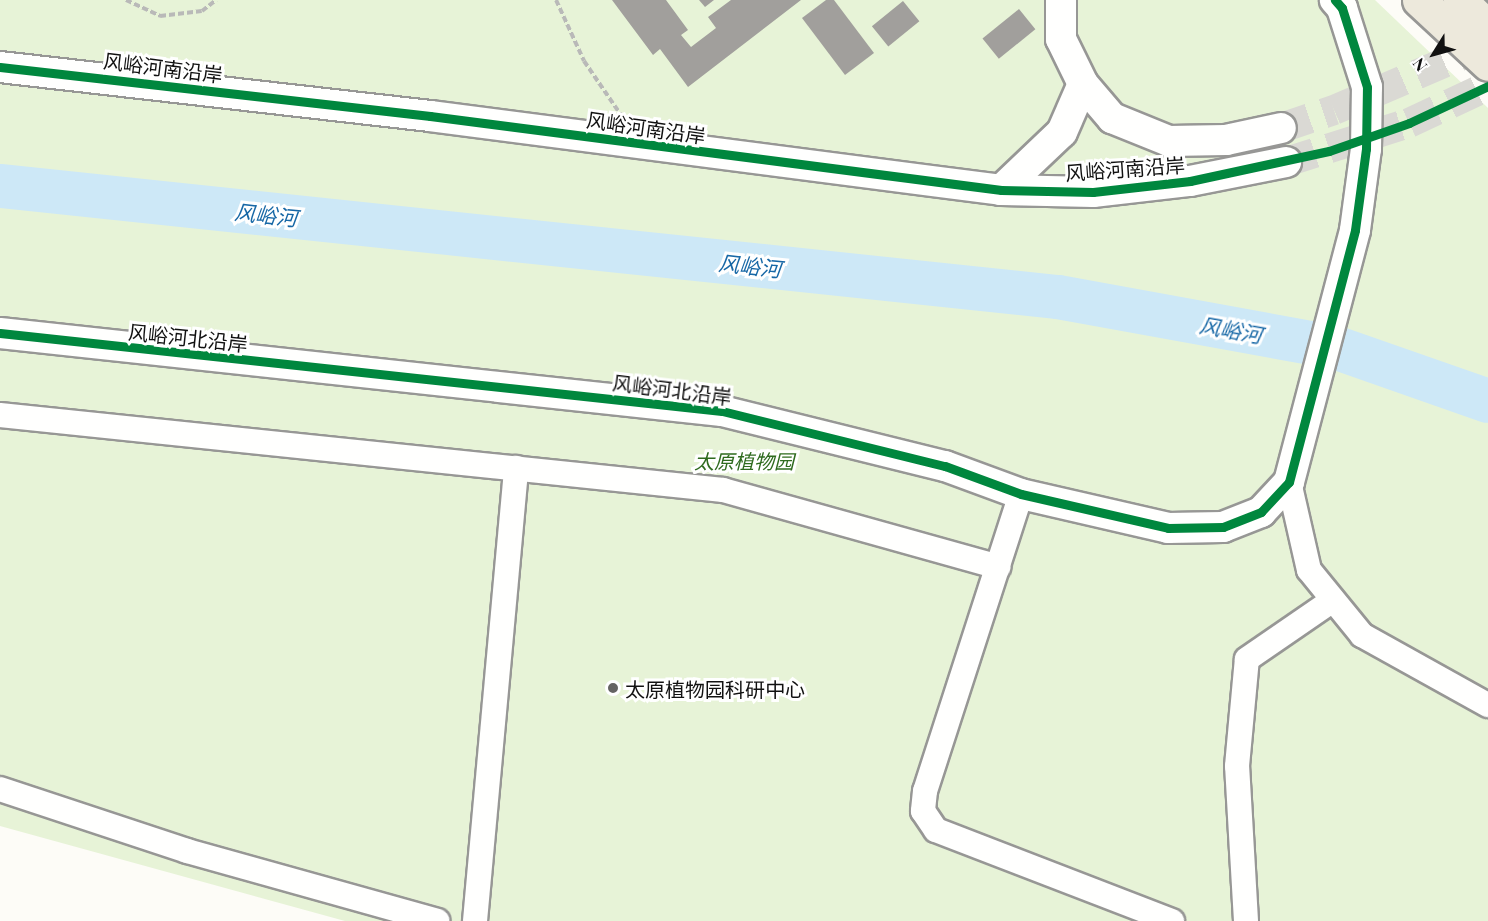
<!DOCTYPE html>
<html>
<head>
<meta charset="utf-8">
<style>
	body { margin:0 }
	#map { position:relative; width:1488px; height:921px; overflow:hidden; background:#fdfcf7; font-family:"Playfair Display","Noto Sans SC",serif }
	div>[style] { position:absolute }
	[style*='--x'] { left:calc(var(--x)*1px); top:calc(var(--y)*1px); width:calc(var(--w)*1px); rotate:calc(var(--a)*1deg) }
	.green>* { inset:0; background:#e7f3d7 }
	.river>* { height:44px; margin:-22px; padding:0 22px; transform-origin:22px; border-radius:22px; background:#cde8f7 }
	.building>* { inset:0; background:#a19f9c; transform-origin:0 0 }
	.tertiary-tunnel>* { height:30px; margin-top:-15px; transform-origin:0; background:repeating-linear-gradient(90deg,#dad9d4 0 30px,transparent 0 45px) }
	.path>* { height:4px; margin-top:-2px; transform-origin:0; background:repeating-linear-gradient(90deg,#b9b9b8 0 6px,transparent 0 9px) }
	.roads { filter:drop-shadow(2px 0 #979795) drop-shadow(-2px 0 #979795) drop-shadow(0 2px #979795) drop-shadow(0 -2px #979795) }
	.minor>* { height:24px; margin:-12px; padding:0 12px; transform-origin:12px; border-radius:12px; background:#fffffe }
	.tertiary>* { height:30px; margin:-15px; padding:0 15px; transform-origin:15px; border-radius:15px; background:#fffffe }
	.primary>* { height:33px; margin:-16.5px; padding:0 16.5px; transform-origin:16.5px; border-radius:16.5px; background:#ede9dc }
	.cycleway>* { height:9px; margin:-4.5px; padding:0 4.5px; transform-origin:4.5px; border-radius:4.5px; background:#00873e }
	.dots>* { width:16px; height:16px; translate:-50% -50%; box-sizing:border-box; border:3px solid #fff; border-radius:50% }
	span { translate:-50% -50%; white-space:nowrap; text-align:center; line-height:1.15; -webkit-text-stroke:6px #fff; paint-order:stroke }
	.street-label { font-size:20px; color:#111 }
	.park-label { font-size:20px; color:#2f6b1f; font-style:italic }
	.poi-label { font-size:20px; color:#111 }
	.left { translate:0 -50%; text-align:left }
	.water-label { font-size:21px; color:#1768a6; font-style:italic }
	.north { position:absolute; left:1404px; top:24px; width:60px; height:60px; -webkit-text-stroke:4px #fff; paint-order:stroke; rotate:233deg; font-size:16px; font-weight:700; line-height:24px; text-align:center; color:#111 }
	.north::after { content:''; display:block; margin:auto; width:21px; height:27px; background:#111; clip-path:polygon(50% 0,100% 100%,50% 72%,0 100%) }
</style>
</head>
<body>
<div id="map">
	<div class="green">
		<div style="clip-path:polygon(0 0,1375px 0,1488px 108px,1488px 921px,345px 921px,0 826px)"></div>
	</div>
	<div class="river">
		<div style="--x:0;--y:186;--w:1064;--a:5.99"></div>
		<div style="--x:1058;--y:297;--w:280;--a:10.3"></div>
		<div style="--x:1334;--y:347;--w:163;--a:19.3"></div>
	</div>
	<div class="building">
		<div style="clip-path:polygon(612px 0,666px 0,688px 30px,681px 35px,691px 47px,716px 28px,708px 17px,731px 0,801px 0,688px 87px,660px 49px,653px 55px)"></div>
		<div style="clip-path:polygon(699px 0,714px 0,705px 7px)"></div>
		<div style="clip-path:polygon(826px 0,834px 0,874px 53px,845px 75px,802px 18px)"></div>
		<div style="left:903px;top:1px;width:26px;height:40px;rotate:51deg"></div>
		<div style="left:1019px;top:9px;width:26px;height:47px;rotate:51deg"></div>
	</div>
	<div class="tertiary-tunnel">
		<div style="--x:1281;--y:128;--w:56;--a:-18.8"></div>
		<div style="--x:1334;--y:110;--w:168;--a:-23.2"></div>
		<div style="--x:1286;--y:162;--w:129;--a:-17.6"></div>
		<div style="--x:1409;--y:123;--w:87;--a:-25.1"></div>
	</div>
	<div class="path">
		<div style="--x:126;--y:0;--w:38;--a:25"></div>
		<div style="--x:160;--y:16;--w:42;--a:-6.8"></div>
		<div style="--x:202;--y:11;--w:18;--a:-38"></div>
		<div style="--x:556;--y:0;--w:67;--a:65.3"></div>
		<div style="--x:584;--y:61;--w:65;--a:55.6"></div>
	</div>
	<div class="roads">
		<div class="minor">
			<div style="--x:0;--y:415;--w:727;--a:5.92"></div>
			<div style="--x:723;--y:490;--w:286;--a:15.6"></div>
			<div style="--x:1289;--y:482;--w:90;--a:77.2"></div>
			<div style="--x:1309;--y:570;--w:84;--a:50.8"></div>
			<div style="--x:1362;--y:635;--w:144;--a:29.1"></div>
			<div style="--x:1021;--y:494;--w:312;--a:107.9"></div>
			<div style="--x:925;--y:791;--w:20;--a:96"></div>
			<div style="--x:923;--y:811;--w:23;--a:56"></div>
			<div style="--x:936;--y:830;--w:253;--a:21.1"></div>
			<div style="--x:0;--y:789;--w:197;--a:18.3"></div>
			<div style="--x:187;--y:851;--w:260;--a:15.6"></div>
			<div style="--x:475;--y:921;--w:455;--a:-84.8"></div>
			<div style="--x:1246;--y:921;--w:155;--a:-93.3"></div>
			<div style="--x:1237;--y:766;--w:107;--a:-84.7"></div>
			<div style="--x:1247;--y:659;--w:104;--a:-34.5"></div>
		</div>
		<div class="tertiary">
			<div style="--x:1061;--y:0;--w:39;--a:90"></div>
			<div style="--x:1061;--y:39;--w:50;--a:63.9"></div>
			<div style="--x:1083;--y:84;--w:45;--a:49.5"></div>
			<div style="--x:1112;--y:118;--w:61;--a:22"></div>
			<div style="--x:1169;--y:141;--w:57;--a:-1"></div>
			<div style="--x:1226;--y:140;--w:56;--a:-12.3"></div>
			<div style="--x:0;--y:67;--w:433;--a:6.5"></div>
			<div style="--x:430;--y:116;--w:576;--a:7.38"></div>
			<div style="--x:1001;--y:190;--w:92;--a:1.2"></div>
			<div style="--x:1093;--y:192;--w:98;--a:-6.5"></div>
			<div style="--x:1190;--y:181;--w:98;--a:-11.2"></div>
			<div style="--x:1001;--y:190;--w:84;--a:-43.6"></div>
			<div style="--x:1062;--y:132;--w:52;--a:-66.4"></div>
			<div style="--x:0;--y:333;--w:726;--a:6.17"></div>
			<div style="--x:722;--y:411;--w:230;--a:13.9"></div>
			<div style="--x:945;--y:466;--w:81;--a:20.2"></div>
			<div style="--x:1021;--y:494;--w:151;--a:13"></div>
			<div style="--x:1168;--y:528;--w:55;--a:-1"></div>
			<div style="--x:1223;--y:527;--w:41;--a:-21.5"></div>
			<div style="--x:1261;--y:512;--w:41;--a:-47"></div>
			<div style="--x:1289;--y:482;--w:260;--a:-75.3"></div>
			<div style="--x:1355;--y:230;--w:82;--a:-82.3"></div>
			<div style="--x:1366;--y:149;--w:62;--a:-89.1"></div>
			<div style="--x:1367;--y:87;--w:83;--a:-107.6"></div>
			<div style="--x:1342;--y:8;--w:11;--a:-131"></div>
		</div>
		<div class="primary">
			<div style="--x:1419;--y:0;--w:94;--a:42.8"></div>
			<div style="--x:1460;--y:0;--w:39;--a:44"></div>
		</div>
	</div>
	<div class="cycleway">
		<div style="--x:0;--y:67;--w:433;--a:6.5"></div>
		<div style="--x:430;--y:116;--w:576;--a:7.38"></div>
		<div style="--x:1001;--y:190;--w:92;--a:1.2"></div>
		<div style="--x:1093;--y:192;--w:98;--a:-6.5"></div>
		<div style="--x:1190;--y:181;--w:142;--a:-12.2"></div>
		<div style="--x:1329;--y:151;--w:85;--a:-19.3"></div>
		<div style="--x:1409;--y:123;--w:87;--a:-25.1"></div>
		<div style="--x:0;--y:333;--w:726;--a:6.17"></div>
		<div style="--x:722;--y:411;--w:230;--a:13.9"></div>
		<div style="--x:945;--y:466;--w:81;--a:20.2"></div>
		<div style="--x:1021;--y:494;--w:151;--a:13"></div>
		<div style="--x:1168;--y:528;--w:55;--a:-1"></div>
		<div style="--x:1223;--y:527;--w:41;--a:-21.5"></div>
		<div style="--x:1261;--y:512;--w:41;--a:-47"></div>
		<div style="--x:1289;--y:482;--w:260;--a:-75.3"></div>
		<div style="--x:1355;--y:230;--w:82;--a:-82.3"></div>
		<div style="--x:1366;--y:149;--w:62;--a:-89.1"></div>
		<div style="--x:1367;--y:87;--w:83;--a:-107.6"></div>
		<div style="--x:1342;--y:8;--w:11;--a:-131"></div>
	</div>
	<div class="dots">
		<div style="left:613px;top:688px;background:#646362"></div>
	</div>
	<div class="street-label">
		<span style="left:163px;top:67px;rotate:7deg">风峪河南沿岸</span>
		<span style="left:646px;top:127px;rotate:8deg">风峪河南沿岸</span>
		<span style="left:1125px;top:168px;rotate:-4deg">风峪河南沿岸</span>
		<span style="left:188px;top:337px;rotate:6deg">风峪河北沿岸</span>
		<span style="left:672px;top:389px;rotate:7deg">风峪河北沿岸</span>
	</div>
	<div class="park-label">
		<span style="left:744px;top:460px">太原植物园</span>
	</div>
	<div class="poi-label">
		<span class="left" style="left:625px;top:688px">太原植物园科研中心</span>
	</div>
	<div class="water-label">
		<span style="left:266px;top:214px;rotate:6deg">风峪河</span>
		<span style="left:750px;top:265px;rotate:6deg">风峪河</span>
		<span style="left:1231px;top:329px;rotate:10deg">风峪河</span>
	</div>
	<div class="north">N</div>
</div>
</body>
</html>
